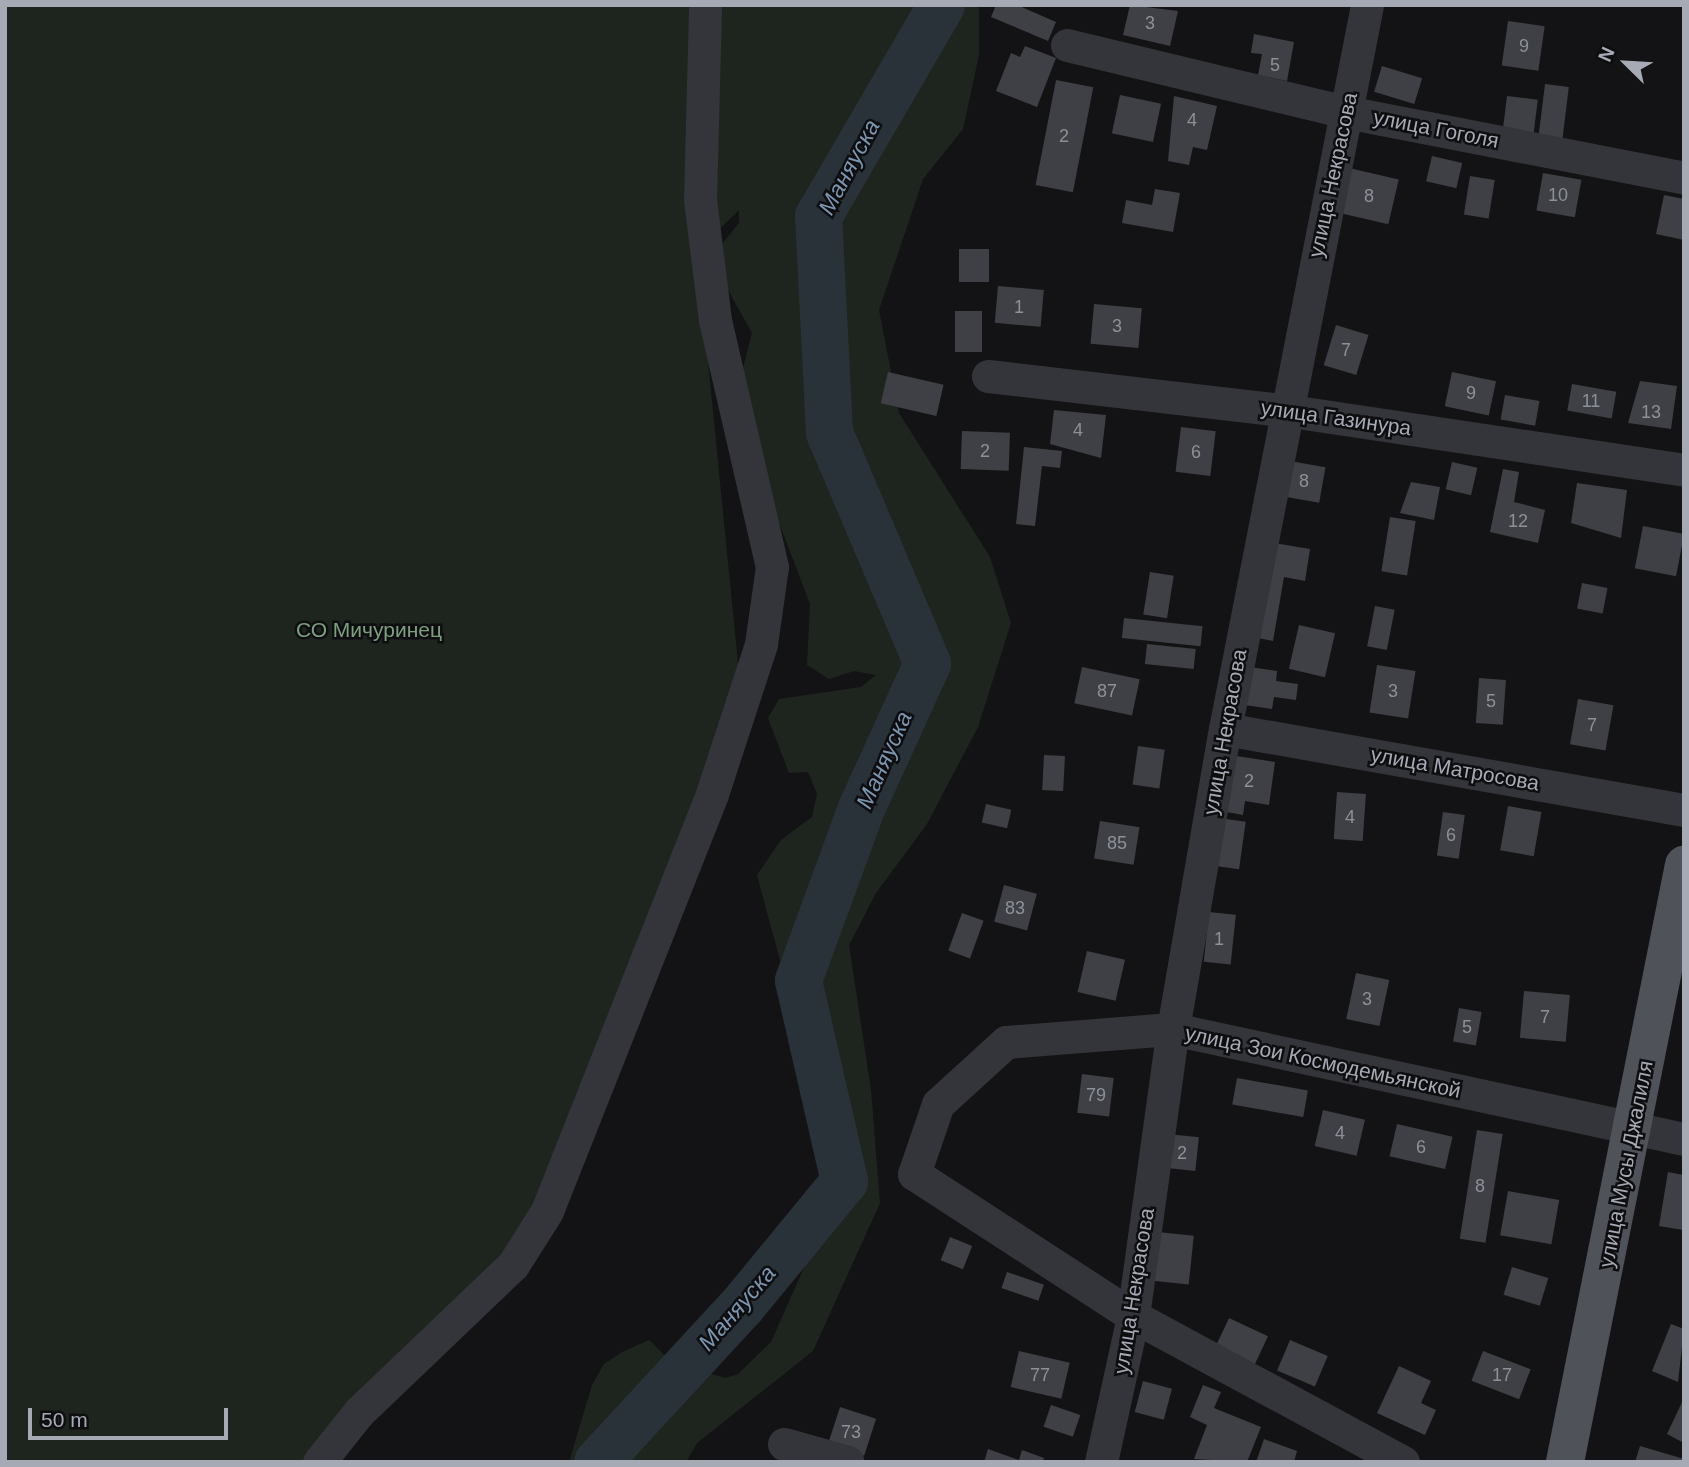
<!DOCTYPE html>
<html>
<head>
<meta charset="utf-8">
<style>
	body { margin:0 }
	#map { position:relative; width:1689px; height:1467px; overflow:hidden; background:#131315; font-family:Helvetica,sans-serif }
	div>[style] { position:absolute }
	[style*='--x'] { left:calc(var(--x)*1px); top:calc(var(--y)*1px); width:calc(var(--w)*1px); rotate:calc(var(--a)*1deg) }
	.green>* { inset:0; background:#1e251f }
	.river>* { height:47px; margin:-23.5px; padding:0 23.5px; transform-origin:23.5px; border-radius:23.5px; background:#2a3239 }
	.building>* { inset:0; background:#3f4045; transform-origin:0 0 }
	.minor>* { height:33px; margin:-16.5px; padding:0 16.5px; transform-origin:16.5px; border-radius:16.5px; background:#34353a }
	.major>* { height:38px; margin:-19px; padding:0 19px; transform-origin:19px; border-radius:19px; background:#505259 }
	span { translate:-50% -50%; white-space:nowrap; text-align:center; line-height:1.15; -webkit-text-stroke:5px #0e0e10; paint-order:stroke }
	.number-label { font-size:18px; color:#8c9099 }
	.number-label span { -webkit-text-stroke-width:0 }
	.street-label { font-size:21px; color:#a5aab5 }
	.park-label { font-size:21px; color:#7ca07f }
	.water-label { font-size:23px; color:#7c96b1; font-style:italic }
	.frame { position:absolute; inset:0; border:7px solid #a5aab5; pointer-events:none }
	.north { position:absolute; left:1591px; top:28px; width:70px; height:70px; -webkit-text-stroke:5px #0e0e10; paint-order:stroke; rotate:294deg; font-size:19px; font-weight:700; line-height:28px; text-align:center; color:#a5aab5 }
	.north::after { content:''; display:block; margin:auto; width:24px; height:32px; background:#a5aab5; clip-path:polygon(50% 0,100% 100%,50% 72%,0 100%) }
	.scale { position:absolute; left:28px; top:1408px; width:200px; height:32px; box-sizing:border-box; border:4px solid #a5aab5; border-top:0; padding-left:9px; font-size:21px; line-height:24px; white-space:nowrap; color:#a5aab5; -webkit-text-stroke:5px #0e0e10; paint-order:stroke }
</style>
</head>
<body>
<div id="map">
	<div class="green">
		<div style="clip-path:polygon(5px 5px,979px 5px,979px 55px,963px 129px,923px 179px,879px 310px,899px 413px,990px 557px,1011px 623px,978px 727px,927px 824px,876px 893px,849px 945px,871px 1090px,880px 1203px,813px 1351px,697px 1443px,686px 1462px,569px 1462px,592px 1385px,604px 1364px,622px 1352px,649px 1340px,672px 1363px,726px 1378px,738px 1374px,771px 1342px,822px 1227px,824px 1123px,757px 875px,781px 840px,812px 817px,817px 794px,808px 772px,789px 773px,768px 718px,779px 699px,861px 687px,876px 675px,854px 671px,829px 679px,807px 665px,810px 604px,761px 475px,743px 368px,752px 333px,727px 288px,721px 245px,739px 223px,739px 210px,697px 251px,739px 673px,546px 1243px,308px 1462px,5px 1462px)"></div>
	</div>
	<div class="river">
		<div style="--x:597;--y:1462;--w:214;--a:-47.3"></div>
		<div style="--x:742;--y:1305;--w:161;--a:-50.6"></div>
		<div style="--x:844;--y:1181;--w:206;--a:-102.9"></div>
		<div style="--x:798;--y:980;--w:183;--a:-69.9"></div>
		<div style="--x:861;--y:808;--w:159;--a:-65.5"></div>
		<div style="--x:927;--y:663;--w:251;--a:-113"></div>
		<div style="--x:829;--y:432;--w:216;--a:-92.9"></div>
		<div style="--x:818;--y:216;--w:244;--a:-59.8"></div>
	</div>
	<div class="building">
		<div style="clip-path:polygon(996px 5px,1017px 5px,1056px 22px,1048px 41px,991px 17px)"></div>
		<div style="clip-path:polygon(1130px 5px,1178px 11px,1170px 46px,1123px 35px)"></div>
		<div style="left:1508px;top:21px;width:37px;height:45px;rotate:8deg"></div>
		<div style="clip-path:polygon(1254px 34px,1294px 42px,1287px 81px,1258px 75px,1262px 54px,1251px 53px)"></div>
		<div style="clip-path:polygon(1025px 46px,1056px 58px,1037px 107px,996px 91px,1011px 53px,1020px 57px)"></div>
		<div style="left:1382px;top:66px;width:42px;height:27px;rotate:17deg"></div>
		<div style="left:1056px;top:80px;width:38px;height:107px;rotate:11deg"></div>
		<div style="left:1545px;top:84px;width:24px;height:55px;rotate:7deg"></div>
		<div style="left:1120px;top:95px;width:42px;height:39px;rotate:12deg"></div>
		<div style="clip-path:polygon(1174px 96px,1217px 106px,1207px 150px,1193px 147px,1189px 165px,1168px 161px)"></div>
		<div style="left:1507px;top:96px;width:31px;height:36px;rotate:7deg"></div>
		<div style="left:1432px;top:156px;width:31px;height:26px;rotate:13deg"></div>
		<div style="left:1349px;top:168px;width:51px;height:46px;rotate:13deg"></div>
		<div style="left:1543px;top:173px;width:39px;height:38px;rotate:10deg"></div>
		<div style="left:1470px;top:176px;width:25px;height:39px;rotate:9deg"></div>
		<div style="clip-path:polygon(1155px 189px,1180px 193px,1173px 232px,1122px 223px,1126px 200px,1152px 205px)"></div>
		<div style="clip-path:polygon(1664px 195px,1684px 199px,1684px 240px,1656px 234px)"></div>
		<div style="left:959px;top:249px;width:30px;height:33px"></div>
		<div style="left:998px;top:286px;width:46px;height:37px;rotate:5deg"></div>
		<div style="left:1094px;top:304px;width:48px;height:40px;rotate:5deg"></div>
		<div style="left:955px;top:311px;width:27px;height:41px"></div>
		<div style="left:1336px;top:325px;width:34px;height:42px;rotate:17deg"></div>
		<div style="left:888px;top:372px;width:57px;height:32px;rotate:13deg"></div>
		<div style="left:1452px;top:372px;width:45px;height:35px;rotate:12deg"></div>
		<div style="clip-path:polygon(1640px 381px,1677px 386px,1671px 429px,1628px 423px)"></div>
		<div style="left:1572px;top:384px;width:45px;height:27px;rotate:10deg"></div>
		<div style="left:1505px;top:395px;width:35px;height:25px;rotate:10deg"></div>
		<div style="clip-path:polygon(1054px 410px,1106px 415px,1101px 458px,1050px 444px)"></div>
		<div style="left:1181px;top:427px;width:35px;height:45px;rotate:7deg"></div>
		<div style="left:962px;top:431px;width:48px;height:38px;rotate:2deg"></div>
		<div style="clip-path:polygon(1024px 447px,1062px 451px,1060px 468px,1042px 466px,1035px 526px,1016px 524px)"></div>
		<div style="left:1290px;top:461px;width:36px;height:36px;rotate:10deg"></div>
		<div style="left:1452px;top:462px;width:26px;height:28px;rotate:13deg"></div>
		<div style="clip-path:polygon(1503px 469px,1519px 472px,1514px 502px,1545px 510px,1538px 543px,1490px 532px)"></div>
		<div style="clip-path:polygon(1411px 482px,1440px 487px,1434px 520px,1400px 513px)"></div>
		<div style="clip-path:polygon(1577px 483px,1627px 490px,1621px 538px,1571px 523px)"></div>
		<div style="left:1390px;top:517px;width:26px;height:55px;rotate:9deg"></div>
		<div style="left:1643px;top:526px;width:42px;height:43px;rotate:11deg"></div>
		<div style="clip-path:polygon(1274px 543px,1310px 549px,1305px 581px,1284px 577px,1273px 641px,1258px 638px)"></div>
		<div style="left:1150px;top:572px;width:24px;height:43px;rotate:9deg"></div>
		<div style="left:1582px;top:583px;width:26px;height:26px;rotate:11deg"></div>
		<div style="left:1375px;top:606px;width:20px;height:41px;rotate:11deg"></div>
		<div style="left:1124px;top:618px;width:79px;height:20px;rotate:6deg"></div>
		<div style="left:1299px;top:625px;width:37px;height:45px;rotate:13deg"></div>
		<div style="left:1147px;top:644px;width:49px;height:20px;rotate:6deg"></div>
		<div style="left:1377px;top:665px;width:39px;height:48px;rotate:9deg"></div>
		<div style="left:1082px;top:667px;width:59px;height:37px;rotate:12deg"></div>
		<div style="clip-path:polygon(1250px 667px,1277px 671px,1276px 681px,1298px 684px,1296px 700px,1274px 697px,1272px 709px,1245px 705px)"></div>
		<div style="left:1479px;top:678px;width:27px;height:45px;rotate:4deg"></div>
		<div style="left:1578px;top:699px;width:36px;height:46px;rotate:10deg"></div>
		<div style="left:1138px;top:746px;width:27px;height:39px;rotate:8deg"></div>
		<div style="left:1044px;top:755px;width:21px;height:35px;rotate:3deg"></div>
		<div style="clip-path:polygon(1230px 755px,1275px 762px,1269px 805px,1245px 801px,1243px 815px,1221px 811px)"></div>
		<div style="left:1337px;top:792px;width:29px;height:47px;rotate:4deg"></div>
		<div style="left:986px;top:804px;width:26px;height:19px;rotate:13deg"></div>
		<div style="left:1508px;top:806px;width:34px;height:45px;rotate:10deg"></div>
		<div style="left:1443px;top:812px;width:22px;height:44px;rotate:8deg"></div>
		<div style="left:1219px;top:818px;width:27px;height:48px;rotate:8deg"></div>
		<div style="left:1100px;top:821px;width:40px;height:38px;rotate:9deg"></div>
		<div style="left:1004px;top:885px;width:34px;height:38px;rotate:15deg"></div>
		<div style="left:1209px;top:912px;width:27px;height:50px;rotate:6deg"></div>
		<div style="left:962px;top:913px;width:23px;height:40px;rotate:20deg"></div>
		<div style="left:1087px;top:951px;width:39px;height:42px;rotate:13deg"></div>
		<div style="left:1356px;top:973px;width:34px;height:47px;rotate:12deg"></div>
		<div style="left:1524px;top:991px;width:46px;height:47px;rotate:5deg"></div>
		<div style="left:1459px;top:1008px;width:23px;height:34px;rotate:10deg"></div>
		<div style="left:1082px;top:1074px;width:32px;height:39px;rotate:7deg"></div>
		<div style="left:1237px;top:1078px;width:72px;height:27px;rotate:10deg"></div>
		<div style="left:1323px;top:1110px;width:43px;height:37px;rotate:13deg"></div>
		<div style="left:1397px;top:1124px;width:57px;height:33px;rotate:13deg"></div>
		<div style="left:1477px;top:1130px;width:26px;height:110px;rotate:9deg"></div>
		<div style="left:1168px;top:1134px;width:31px;height:34px;rotate:6deg"></div>
		<div style="clip-path:polygon(1668px 1172px,1684px 1175px,1683px 1230px,1659px 1226px)"></div>
		<div style="left:1508px;top:1191px;width:52px;height:45px;rotate:10deg"></div>
		<div style="left:1158px;top:1232px;width:36px;height:49px;rotate:6deg"></div>
		<div style="left:950px;top:1237px;width:24px;height:25px;rotate:22deg"></div>
		<div style="left:1512px;top:1267px;width:38px;height:29px;rotate:17deg"></div>
		<div style="left:1007px;top:1272px;width:39px;height:17px;rotate:19deg"></div>
		<div style="left:1229px;top:1318px;width:43px;height:31px;rotate:25deg"></div>
		<div style="clip-path:polygon(1671px 1324px,1684px 1329px,1678px 1382px,1652px 1371px)"></div>
		<div style="left:1290px;top:1340px;width:41px;height:33px;rotate:23deg"></div>
		<div style="left:1019px;top:1351px;width:52px;height:37px;rotate:13deg"></div>
		<div style="left:1483px;top:1351px;width:51px;height:32px;rotate:21deg"></div>
		<div style="clip-path:polygon(1399px 1366px,1431px 1381px,1421px 1403px,1436px 1410px,1425px 1435px,1377px 1413px)"></div>
		<div style="left:1143px;top:1381px;width:30px;height:32px;rotate:15deg"></div>
		<div style="clip-path:polygon(1203px 1385px,1221px 1392px,1214px 1408px,1261px 1427px,1247px 1462px,1194px 1459px,1207px 1425px,1190px 1417px)"></div>
		<div style="clip-path:polygon(1684px 1398px,1684px 1443px,1667px 1434px)"></div>
		<div style="left:1051px;top:1405px;width:31px;height:23px;rotate:19deg"></div>
		<div style="left:840px;top:1407px;width:38px;height:39px;rotate:18deg"></div>
		<div style="clip-path:polygon(1264px 1439px,1297px 1451px,1294px 1462px,1256px 1462px)"></div>
		<div style="clip-path:polygon(1640px 1446px,1684px 1459px,1684px 1462px,1635px 1462px)"></div>
		<div style="clip-path:polygon(988px 1449px,1019px 1460px,1022px 1450px,1044px 1458px,1043px 1462px,984px 1462px)"></div>
	</div>
	<div class="minor">
		<div style="--x:1067;--y:45;--w:287;--a:13.5"></div>
		<div style="--x:1346;--y:112;--w:344;--a:11"></div>
		<div style="--x:988;--y:376;--w:298;--a:6.6"></div>
		<div style="--x:1284;--y:410;--w:404;--a:8.5"></div>
		<div style="--x:1225;--y:729;--w:466;--a:10"></div>
		<div style="--x:784;--y:1444;--w:66;--a:15.7"></div>
		<div style="--x:319;--y:1462;--w:64;--a:-51.3"></div>
		<div style="--x:359;--y:1412;--w:213;--a:-43.7"></div>
		<div style="--x:513;--y:1265;--w:64;--a:-57.8"></div>
		<div style="--x:547;--y:1211;--w:448;--a:-68.4"></div>
		<div style="--x:712;--y:794;--w:158;--a:-71.9"></div>
		<div style="--x:761;--y:644;--w:78;--a:-81.9"></div>
		<div style="--x:772;--y:567;--w:253;--a:-103"></div>
		<div style="--x:715;--y:320;--w:121;--a:-97.1"></div>
		<div style="--x:700;--y:200;--w:195;--a:-88.5"></div>
		<div style="--x:1101;--y:1462;--w:149;--a:-77.6"></div>
		<div style="--x:1133;--y:1316;--w:290;--a:-82.1"></div>
		<div style="--x:1173;--y:1029;--w:304;--a:-80.2"></div>
		<div style="--x:1225;--y:729;--w:738;--a:-78.9"></div>
		<div style="--x:1403;--y:1462;--w:307;--a:-151.6"></div>
		<div style="--x:1133;--y:1316;--w:261;--a:-147"></div>
		<div style="--x:914;--y:1174;--w:74;--a:-71.1"></div>
		<div style="--x:938;--y:1104;--w:92;--a:-42.4"></div>
		<div style="--x:1006;--y:1042;--w:168;--a:-4.5"></div>
		<div style="--x:1173;--y:1029;--w:523;--a:12.15"></div>
	</div>
	<div class="major">
		<div style="--x:1565;--y:1462;--w:609;--a:-78.73"></div>
	</div>
	<div class="number-label">
		<span style="left:1150px;top:23px">3</span>
		<span style="left:1524px;top:46px">9</span>
		<span style="left:1275px;top:65px">5</span>
		<span style="left:1192px;top:120px">4</span>
		<span style="left:1064px;top:136px">2</span>
		<span style="left:1558px;top:195px">10</span>
		<span style="left:1369px;top:196px">8</span>
		<span style="left:1019px;top:307px">1</span>
		<span style="left:1117px;top:326px">3</span>
		<span style="left:1346px;top:350px">7</span>
		<span style="left:1471px;top:393px">9</span>
		<span style="left:1591px;top:401px">11</span>
		<span style="left:1651px;top:412px">13</span>
		<span style="left:1078px;top:430px">4</span>
		<span style="left:985px;top:451px">2</span>
		<span style="left:1196px;top:452px">6</span>
		<span style="left:1304px;top:481px">8</span>
		<span style="left:1518px;top:521px">12</span>
		<span style="left:1107px;top:691px">87</span>
		<span style="left:1393px;top:691px">3</span>
		<span style="left:1491px;top:701px">5</span>
		<span style="left:1592px;top:725px">7</span>
		<span style="left:1249px;top:781px">2</span>
		<span style="left:1350px;top:817px">4</span>
		<span style="left:1451px;top:835px">6</span>
		<span style="left:1117px;top:843px">85</span>
		<span style="left:1015px;top:908px">83</span>
		<span style="left:1219px;top:939px">1</span>
		<span style="left:1367px;top:999px">3</span>
		<span style="left:1545px;top:1017px">7</span>
		<span style="left:1467px;top:1027px">5</span>
		<span style="left:1096px;top:1095px">79</span>
		<span style="left:1340px;top:1133px">4</span>
		<span style="left:1421px;top:1147px">6</span>
		<span style="left:1182px;top:1153px">2</span>
		<span style="left:1480px;top:1186px">8</span>
		<span style="left:1040px;top:1375px">77</span>
		<span style="left:1502px;top:1375px">17</span>
		<span style="left:851px;top:1432px">73</span>
	</div>
	<div class="street-label">
		<span style="left:1436px;top:129px;rotate:11deg">улица Гоголя</span>
		<span style="left:1333px;top:175px;rotate:-78deg">улица Некрасова</span>
		<span style="left:1336px;top:418px;rotate:8deg">улица Газинура</span>
		<span style="left:1225px;top:732px;rotate:-80deg">улица Некрасова</span>
		<span style="left:1455px;top:769px;rotate:10deg">улица Матросова</span>
		<span style="left:1323px;top:1062px;rotate:12deg">улица Зои Космодемьянской</span>
		<span style="left:1626px;top:1164px;rotate:-79deg">улица Мусы Джалиля</span>
		<span style="left:1134px;top:1291px;rotate:-81deg">улица Некрасова</span>
	</div>
	<div class="park-label">
		<span style="left:369px;top:630px">СО Мичуринец</span>
	</div>
	<div class="water-label">
		<span style="left:849px;top:167px;rotate:-62deg">Маняуска</span>
		<span style="left:884px;top:760px;rotate:-66deg">Маняуска</span>
		<span style="left:737px;top:1308px;rotate:-49deg">Маняуска</span>
	</div>
	<div class="frame"></div>
	<div class="north">N</div>
	<div class="scale">50 m</div>
</div>
</body>
</html>
